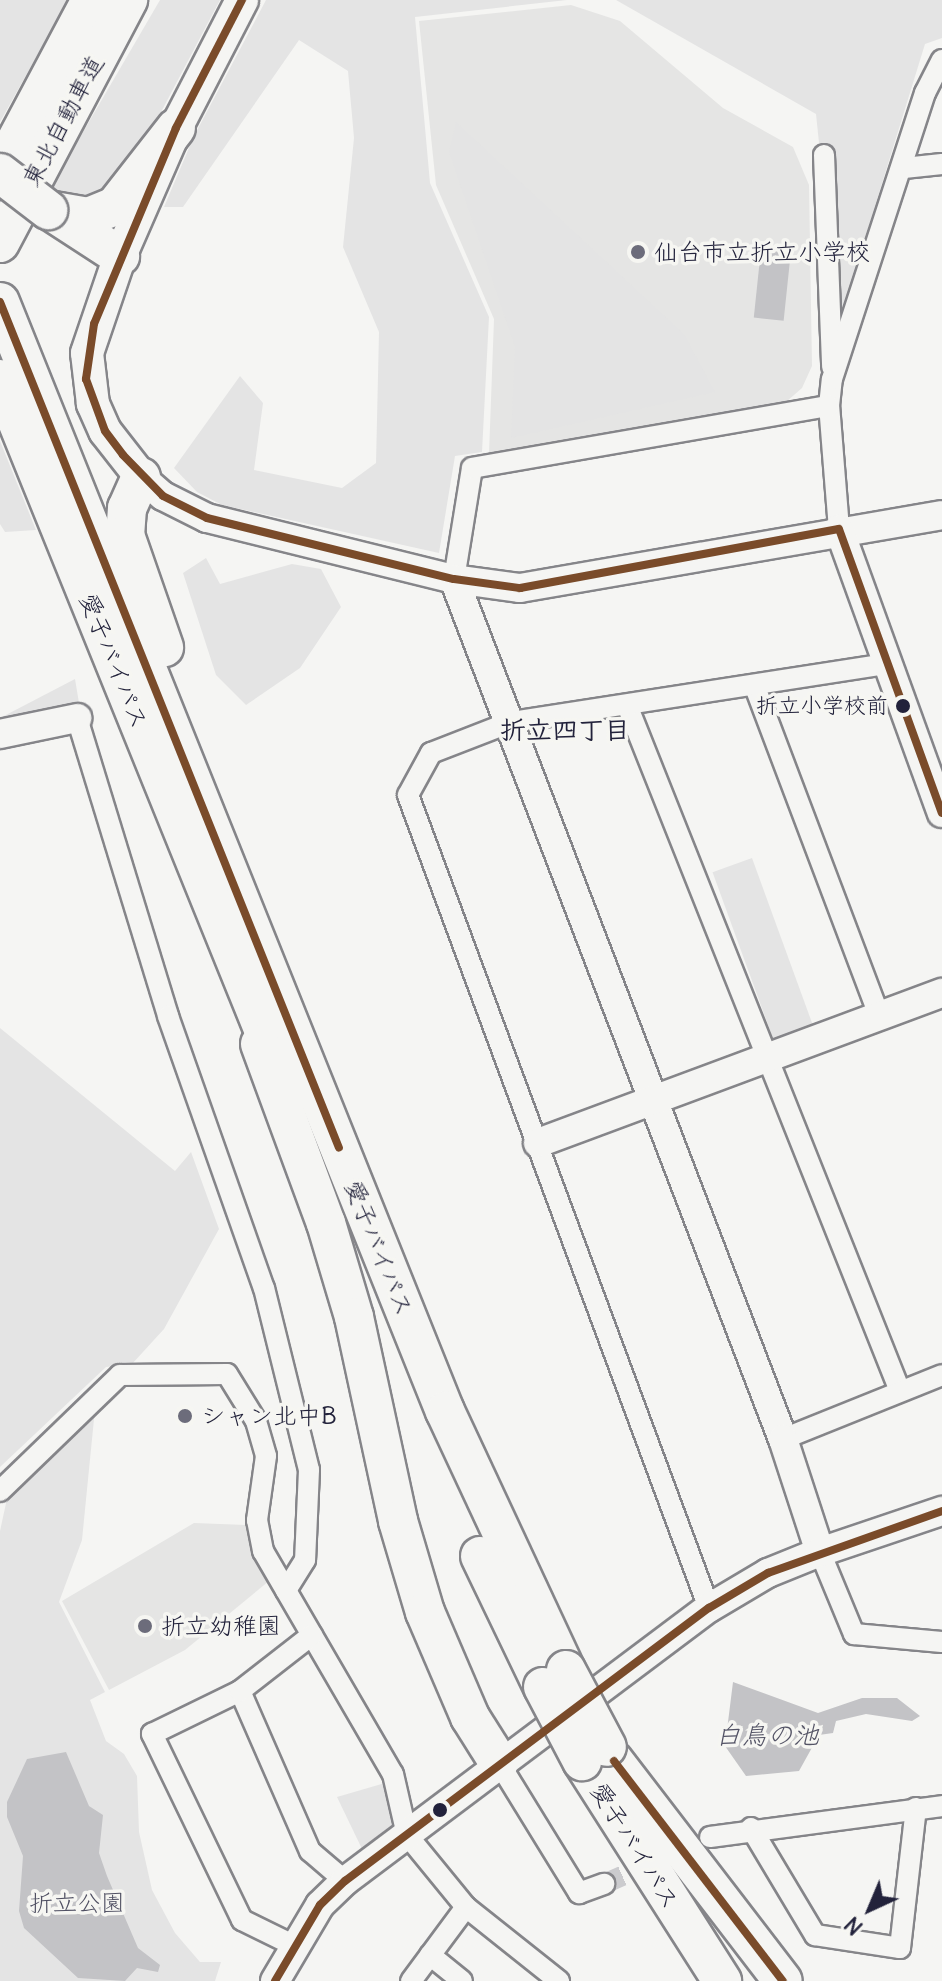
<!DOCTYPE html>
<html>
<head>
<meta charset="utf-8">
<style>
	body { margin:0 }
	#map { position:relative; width:942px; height:1981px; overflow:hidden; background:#f5f5f3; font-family:Delius,"Klee One",sans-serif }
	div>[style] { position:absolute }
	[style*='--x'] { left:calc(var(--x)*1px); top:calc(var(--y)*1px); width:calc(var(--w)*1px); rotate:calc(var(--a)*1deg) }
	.built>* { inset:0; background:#e5e5e4 }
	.green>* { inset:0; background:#e4e4e4; transform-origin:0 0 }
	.water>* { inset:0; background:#c3c3c6; transform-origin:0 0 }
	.street-tunnel>* { height:20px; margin-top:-10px; transform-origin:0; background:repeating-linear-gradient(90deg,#cbcbce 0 20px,transparent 0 30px) }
	.roads { filter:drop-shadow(2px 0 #858589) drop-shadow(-2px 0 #858589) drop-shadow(0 2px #858589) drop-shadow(0 -2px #858589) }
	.street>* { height:20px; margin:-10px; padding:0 10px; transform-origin:10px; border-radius:10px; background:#f5f5f3 }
	.secondary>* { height:28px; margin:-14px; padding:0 14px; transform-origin:14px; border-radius:14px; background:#f5f5f3 }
	.primary>* { height:32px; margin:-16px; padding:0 16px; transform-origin:16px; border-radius:16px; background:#f5f5f3 }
	.highway>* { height:38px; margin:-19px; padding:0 19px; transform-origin:19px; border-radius:19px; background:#f5f5f3 }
	.bridges { filter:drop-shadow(2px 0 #858589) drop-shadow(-2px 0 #858589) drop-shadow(0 2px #858589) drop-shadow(0 -2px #858589) }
	.highway-bridge>* { height:38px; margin:-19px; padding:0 19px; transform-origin:19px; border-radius:19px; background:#f5f5f3 }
	.bus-1>* { height:8px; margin:-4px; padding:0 4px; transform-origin:4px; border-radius:4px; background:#7a4b2a }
	.dots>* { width:22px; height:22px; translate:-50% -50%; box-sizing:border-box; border:4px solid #f6f6f2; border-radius:50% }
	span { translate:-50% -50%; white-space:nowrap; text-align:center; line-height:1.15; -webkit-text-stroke:7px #f6f6f2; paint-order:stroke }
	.bus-label { font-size:22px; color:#22223b }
	.right { translate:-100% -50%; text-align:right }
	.street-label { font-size:24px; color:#22223b }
	.poi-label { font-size:24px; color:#22223b }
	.left { translate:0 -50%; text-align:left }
	.park-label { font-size:24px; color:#4f4f62 }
	.neighbourhood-label { font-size:26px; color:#22223b; font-weight:700 }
	.water-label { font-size:26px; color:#535365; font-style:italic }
	.north { position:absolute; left:830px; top:1869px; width:80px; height:80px; -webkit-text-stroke:6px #f6f6f2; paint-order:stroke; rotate:224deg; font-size:22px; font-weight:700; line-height:32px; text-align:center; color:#22223b }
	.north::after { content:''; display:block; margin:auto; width:28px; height:36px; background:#22223b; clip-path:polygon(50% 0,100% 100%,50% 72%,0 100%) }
</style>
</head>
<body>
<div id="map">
	<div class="built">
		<div style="clip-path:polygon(571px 5px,620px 21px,723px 108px,793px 147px,809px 185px,812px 366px,802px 388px,786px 402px,489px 454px,494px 319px,436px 185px,419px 21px)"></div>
		<div style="clip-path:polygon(194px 1523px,246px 1525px,269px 1581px,185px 1650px,109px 1690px,62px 1601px)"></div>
	</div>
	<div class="green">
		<div style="clip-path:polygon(0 0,68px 0,0 122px)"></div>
		<div style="clip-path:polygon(160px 0,220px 0,130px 171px,103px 196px,71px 205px,48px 192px)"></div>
		<div style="clip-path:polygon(266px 0,567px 0,415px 17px,430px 183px,489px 317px,482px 452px,455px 456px,439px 553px,222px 505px,197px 492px,174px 468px,240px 376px,263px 403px,254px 470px,342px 488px,376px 463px,379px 332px,343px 247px,354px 138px,348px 71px,299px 40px,183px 207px,164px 207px,194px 136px)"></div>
		<div style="clip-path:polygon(616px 0,942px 0,942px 38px,925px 44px,838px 326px,816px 114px)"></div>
		<div style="clip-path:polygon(456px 122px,684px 334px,715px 392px,511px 438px,515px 347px,449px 152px)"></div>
		<div style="clip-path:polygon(0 441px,36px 530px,5px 532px,0 524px)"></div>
		<div style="clip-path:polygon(206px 558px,220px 584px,292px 564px,321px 569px,341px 607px,300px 668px,246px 705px,216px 675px,183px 573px)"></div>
		<div style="clip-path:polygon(75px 679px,79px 703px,63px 712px,8px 723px,2px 717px)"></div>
		<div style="left:752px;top:858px;width:178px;height:42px;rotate:70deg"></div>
		<div style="clip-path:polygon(0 1028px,175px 1171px,191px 1152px,219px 1229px,164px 1329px,132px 1364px,106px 1367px,0 1467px)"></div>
		<div style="clip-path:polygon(95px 1409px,82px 1540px,59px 1602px,105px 1692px,90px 1700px,106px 1741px,124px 1754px,137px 1776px,139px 1832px,152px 1890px,175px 1933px,200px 1962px,221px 1962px,215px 1981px,0 1981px,0 1531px,8px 1494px)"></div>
		<div style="clip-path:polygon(385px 1783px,395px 1825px,363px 1851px,337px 1797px)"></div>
	</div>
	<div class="water">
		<div style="left:761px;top:249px;width:30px;height:69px;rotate:6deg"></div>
		<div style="clip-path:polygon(733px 1682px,818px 1713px,862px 1698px,897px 1698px,920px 1716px,912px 1721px,866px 1714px,836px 1721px,833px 1733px,819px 1735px,799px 1771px,746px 1776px,725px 1746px)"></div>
		<div style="clip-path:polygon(66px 1752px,89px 1806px,103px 1815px,99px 1853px,107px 1876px,138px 1948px,160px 1965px,158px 1972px,137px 1968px,125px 1981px,78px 1978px,24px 1928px,19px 1911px,23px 1856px,7px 1817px,7px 1802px,27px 1759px)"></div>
	</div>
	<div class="street-tunnel">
		<div style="--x:604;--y:1884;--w:57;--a:-23.9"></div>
	</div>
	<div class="roads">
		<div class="street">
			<div style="--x:824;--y:155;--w:212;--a:87.8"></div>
			<div style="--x:904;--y:168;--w:38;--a:-6"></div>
			<div style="--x:839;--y:529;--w:123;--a:-94.6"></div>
			<div style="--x:829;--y:406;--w:27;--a:-84"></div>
			<div style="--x:832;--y:379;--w:301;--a:-72"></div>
			<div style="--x:925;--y:93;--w:37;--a:-63"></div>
			<div style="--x:454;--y:579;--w:112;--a:-80.8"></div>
			<div style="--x:472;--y:468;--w:362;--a:-9.9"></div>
			<div style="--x:755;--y:687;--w:352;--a:69.3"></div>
			<div style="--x:627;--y:705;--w:738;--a:68.3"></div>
			<div style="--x:77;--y:718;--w:312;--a:73"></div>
			<div style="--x:168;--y:1016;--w:288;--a:70.6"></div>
			<div style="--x:264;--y:1288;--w:187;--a:76.1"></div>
			<div style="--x:309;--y:1470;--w:90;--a:92.5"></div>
			<div style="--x:305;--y:1560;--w:36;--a:122"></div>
			<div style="--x:783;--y:1439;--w:171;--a:-21.9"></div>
			<div style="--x:0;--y:1491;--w:167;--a:-44"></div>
			<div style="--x:120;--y:1375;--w:107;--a:-0.5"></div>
			<div style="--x:227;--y:1374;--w:55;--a:58.3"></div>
			<div style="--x:256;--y:1421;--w:36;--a:74"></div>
			<div style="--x:266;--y:1456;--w:65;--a:98"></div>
			<div style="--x:257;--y:1520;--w:32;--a:79"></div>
			<div style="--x:263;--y:1551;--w:258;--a:59.8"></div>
			<div style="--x:393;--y:1774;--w:63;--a:77.1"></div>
			<div style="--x:407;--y:1835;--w:93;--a:50.7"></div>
			<div style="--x:466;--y:1907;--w:92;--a:126.6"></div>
			<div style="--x:820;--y:1552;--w:89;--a:67.5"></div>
			<div style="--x:854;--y:1634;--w:88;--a:5.2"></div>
			<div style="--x:709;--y:1608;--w:867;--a:-110.32"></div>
			<div style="--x:408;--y:795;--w:48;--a:-61.3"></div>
			<div style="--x:431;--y:753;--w:86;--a:-21.2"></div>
			<div style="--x:511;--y:722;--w:380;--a:-8.8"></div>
			<div style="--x:240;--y:1691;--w:175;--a:66.4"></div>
			<div style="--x:310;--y:1851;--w:46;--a:40.6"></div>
			<div style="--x:499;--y:1763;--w:153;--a:58.4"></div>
			<div style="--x:579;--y:1893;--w:27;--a:-20"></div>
			<div style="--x:751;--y:1828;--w:125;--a:59.1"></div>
			<div style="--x:815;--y:1935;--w:86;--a:8.7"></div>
			<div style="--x:900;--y:1948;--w:141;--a:-83.5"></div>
			<div style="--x:710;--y:1837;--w:234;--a:-7.6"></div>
			<div style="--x:466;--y:1907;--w:119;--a:38.5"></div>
			<div style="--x:295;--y:1946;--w:59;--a:-153.9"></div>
			<div style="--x:242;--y:1920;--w:207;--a:-115.8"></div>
			<div style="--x:152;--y:1734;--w:98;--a:-26"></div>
			<div style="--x:240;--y:1691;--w:91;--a:-37.9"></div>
			<div style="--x:430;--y:1955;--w:41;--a:39.1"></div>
		</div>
		<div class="secondary">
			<div style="--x:141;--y:477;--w:29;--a:41"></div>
			<div style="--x:163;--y:496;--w:49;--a:26.6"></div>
			<div style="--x:207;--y:518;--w:254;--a:13.9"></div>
			<div style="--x:454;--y:579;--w:67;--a:7.8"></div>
			<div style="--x:520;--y:588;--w:428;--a:-9.8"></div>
			<div style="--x:839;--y:529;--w:302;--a:70.1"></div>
			<div style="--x:454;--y:579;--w:921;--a:69.07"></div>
			<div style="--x:783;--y:1439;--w:119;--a:71.9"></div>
			<div style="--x:0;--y:734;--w:79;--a:-11.7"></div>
			<div style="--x:538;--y:1143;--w:431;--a:-20.4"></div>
			<div style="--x:275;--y:1981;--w:88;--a:-59.4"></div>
			<div style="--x:320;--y:1905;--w:35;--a:-44"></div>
			<div style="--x:345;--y:1881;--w:455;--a:-36.9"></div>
			<div style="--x:709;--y:1608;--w:69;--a:-30.7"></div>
			<div style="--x:768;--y:1573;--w:56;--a:-22"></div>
			<div style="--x:820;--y:1552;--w:129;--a:-18.6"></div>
		</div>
		<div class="primary">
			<div style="--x:141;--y:477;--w:58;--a:-128"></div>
			<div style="--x:105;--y:431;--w:30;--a:-114"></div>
			<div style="--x:93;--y:404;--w:51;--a:-96.7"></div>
			<div style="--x:87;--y:353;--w:102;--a:-71.2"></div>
			<div style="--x:120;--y:256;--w:140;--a:-66.4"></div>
			<div style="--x:176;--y:128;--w:144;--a:-62.7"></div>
		</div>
		<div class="highway">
			<div style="--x:0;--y:171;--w:194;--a:-62"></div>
			<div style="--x:48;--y:210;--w:41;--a:9.9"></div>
			<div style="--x:88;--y:217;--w:29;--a:-22"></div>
			<div style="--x:115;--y:206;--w:99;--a:-52"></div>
			<div style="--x:54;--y:213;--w:79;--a:33.1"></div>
			<div style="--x:0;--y:243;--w:275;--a:-62.2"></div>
			<div style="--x:0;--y:302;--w:1195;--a:68.14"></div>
			<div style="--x:445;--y:1411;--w:286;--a:65"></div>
			<div style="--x:0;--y:379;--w:741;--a:67.97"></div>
			<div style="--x:141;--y:477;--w:34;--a:114"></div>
			<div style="--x:127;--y:508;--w:27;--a:94"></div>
			<div style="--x:125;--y:535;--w:119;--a:70.8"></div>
			<div style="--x:260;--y:1044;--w:191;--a:69.8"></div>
			<div style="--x:326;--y:1223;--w:98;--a:73.4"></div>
			<div style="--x:354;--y:1317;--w:209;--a:77.8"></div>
			<div style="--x:398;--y:1521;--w:95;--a:73.5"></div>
			<div style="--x:425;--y:1612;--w:114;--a:66.8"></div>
			<div style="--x:470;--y:1717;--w:54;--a:57.8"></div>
			<div style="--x:480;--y:1556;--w:145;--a:64.3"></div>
			<div style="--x:582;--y:1761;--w:261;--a:57.5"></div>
			<div style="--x:614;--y:1761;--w:277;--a:52.5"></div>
		</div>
	</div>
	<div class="bridges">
		<div class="highway-bridge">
			<div style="--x:0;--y:173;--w:61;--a:37.6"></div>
			<div style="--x:566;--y:1670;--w:87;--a:62"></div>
			<div style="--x:543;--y:1687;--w:84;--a:62.2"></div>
		</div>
	</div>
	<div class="bus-1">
		<div style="--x:242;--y:0;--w:144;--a:117.3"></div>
		<div style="--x:176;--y:128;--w:212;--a:112.7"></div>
		<div style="--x:94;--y:324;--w:56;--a:98.3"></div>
		<div style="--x:86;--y:379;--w:55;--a:69.9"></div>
		<div style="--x:105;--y:431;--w:30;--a:53"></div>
		<div style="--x:123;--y:455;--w:57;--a:45.7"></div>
		<div style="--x:163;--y:496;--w:49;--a:26.6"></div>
		<div style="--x:207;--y:518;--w:254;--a:13.9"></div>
		<div style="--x:454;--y:579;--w:67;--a:7.8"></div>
		<div style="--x:520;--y:588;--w:324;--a:-10.5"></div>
		<div style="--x:839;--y:529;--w:302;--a:70.1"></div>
		<div style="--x:0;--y:302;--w:911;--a:68.16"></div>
		<div style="--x:614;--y:1761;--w:277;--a:52.5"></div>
		<div style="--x:275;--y:1981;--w:88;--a:-59.4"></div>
		<div style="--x:320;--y:1905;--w:35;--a:-44"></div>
		<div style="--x:345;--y:1881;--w:455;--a:-36.9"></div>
		<div style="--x:709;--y:1608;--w:69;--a:-30.7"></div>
		<div style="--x:768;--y:1573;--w:185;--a:-19.6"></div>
	</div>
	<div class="dots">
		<div style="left:638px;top:252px;background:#6c6c7b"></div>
		<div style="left:903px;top:706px;background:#22223b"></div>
		<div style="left:185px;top:1416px;background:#6c6c7b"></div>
		<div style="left:145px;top:1626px;background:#6c6c7b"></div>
		<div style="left:440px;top:1810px;background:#22223b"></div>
	</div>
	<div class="bus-label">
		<span class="right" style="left:888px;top:706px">折立小学校前</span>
	</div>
	<div class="street-label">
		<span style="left:63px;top:121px;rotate:-62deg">東北自動車道</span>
		<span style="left:114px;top:661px;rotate:68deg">愛子バイパス</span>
		<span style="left:379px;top:1248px;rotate:68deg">愛子バイパス</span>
		<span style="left:635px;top:1846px;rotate:58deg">愛子バイパス</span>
	</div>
	<div class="poi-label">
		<span class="left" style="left:654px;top:252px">仙台市立折立小学校</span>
		<span class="left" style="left:201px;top:1416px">シャン北中B</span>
		<span class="left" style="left:161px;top:1626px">折立幼稚園</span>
	</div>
	<div class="park-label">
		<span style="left:77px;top:1903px">折立公園</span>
	</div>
	<div class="neighbourhood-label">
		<span style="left:565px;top:730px">折立四丁目</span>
	</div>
	<div class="water-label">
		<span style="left:767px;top:1735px">白鳥の池</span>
	</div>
	<div class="north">N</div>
</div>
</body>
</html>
